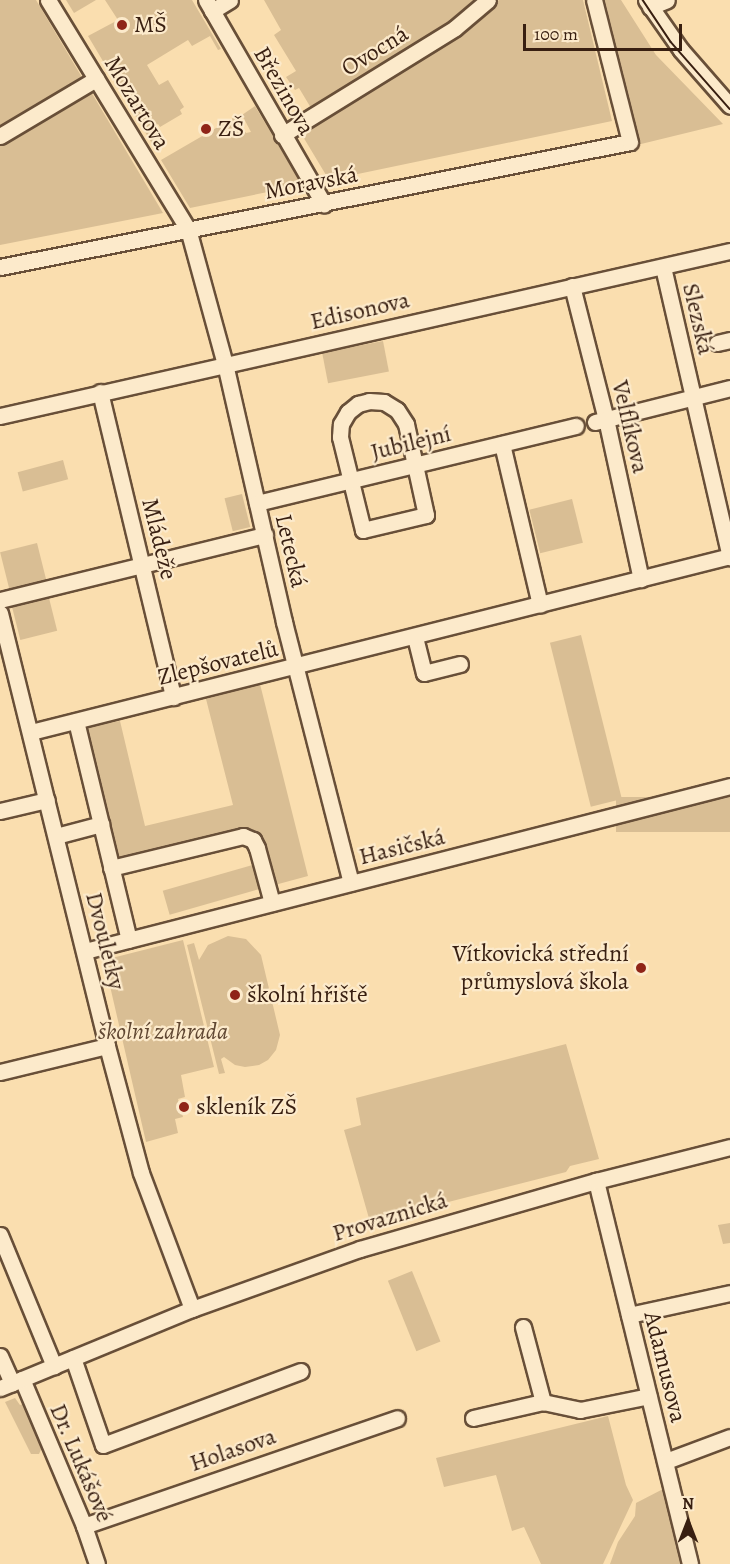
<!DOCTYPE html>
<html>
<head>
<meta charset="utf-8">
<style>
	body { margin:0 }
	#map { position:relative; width:730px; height:1564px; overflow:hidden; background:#fadeaf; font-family:Alegreya,serif }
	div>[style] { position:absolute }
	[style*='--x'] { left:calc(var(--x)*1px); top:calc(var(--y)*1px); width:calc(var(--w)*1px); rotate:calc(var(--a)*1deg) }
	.green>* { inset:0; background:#d9be94; transform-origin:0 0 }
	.roads { filter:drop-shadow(2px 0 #684f38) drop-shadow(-2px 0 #684f38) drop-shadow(0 2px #684f38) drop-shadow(0 -2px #684f38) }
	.minor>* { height:15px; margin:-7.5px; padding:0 7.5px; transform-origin:7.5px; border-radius:7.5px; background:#fceacb }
	.tram>* { height:1.5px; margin:-0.75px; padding:0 0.75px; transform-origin:0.75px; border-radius:0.75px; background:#381f11 }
	.dots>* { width:16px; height:16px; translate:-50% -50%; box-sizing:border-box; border:3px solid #fceacb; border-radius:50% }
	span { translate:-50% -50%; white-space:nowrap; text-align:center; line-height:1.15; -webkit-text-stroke:4.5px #fceacb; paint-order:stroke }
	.poi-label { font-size:24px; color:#381f11 }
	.left { translate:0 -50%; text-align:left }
	.right { translate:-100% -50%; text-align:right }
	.street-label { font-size:24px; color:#381f11 }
	.park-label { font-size:24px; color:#604732; font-style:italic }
	.north { position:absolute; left:658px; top:1492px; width:60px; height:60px; -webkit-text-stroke:4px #fceacb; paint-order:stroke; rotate:0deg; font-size:16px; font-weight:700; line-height:24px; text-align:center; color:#381f11 }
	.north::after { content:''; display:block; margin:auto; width:21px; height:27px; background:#381f11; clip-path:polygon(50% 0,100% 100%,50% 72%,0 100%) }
	.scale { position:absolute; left:523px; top:24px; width:159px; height:27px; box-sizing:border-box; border:3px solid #381f11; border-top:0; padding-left:8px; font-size:18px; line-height:21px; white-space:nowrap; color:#381f11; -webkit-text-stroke:4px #fceacb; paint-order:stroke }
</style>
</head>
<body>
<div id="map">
	<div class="green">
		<div style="clip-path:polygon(0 0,36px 0,83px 79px,0 129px)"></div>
		<div style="clip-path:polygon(66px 0,96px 0,74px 13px)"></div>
		<div style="clip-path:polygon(105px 0,192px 0,221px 49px,218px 50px,210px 36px,192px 46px,188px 40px,147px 65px,159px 85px,168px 80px,184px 107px,180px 110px,182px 114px,160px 127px,158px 124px,148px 129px,159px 149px,157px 152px,88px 36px,118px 20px)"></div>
		<div style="clip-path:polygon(264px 0,480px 0,462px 16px,311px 108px,299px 88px,295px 90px,286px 77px,296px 71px,274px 35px,281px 30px)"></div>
		<div style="clip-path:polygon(499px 0,583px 0,612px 121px,329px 180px,299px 130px,464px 30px)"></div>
		<div style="clip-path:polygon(602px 0,621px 0,656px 55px,723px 124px,637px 145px)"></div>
		<div style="clip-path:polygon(90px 90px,163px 213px,0 245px,0 143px)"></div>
		<div style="clip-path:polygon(255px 106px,302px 185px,190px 208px,161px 160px,235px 117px,246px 133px,251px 132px,242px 115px)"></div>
		<div style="left:383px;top:341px;width:31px;height:62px;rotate:79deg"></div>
		<div style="left:63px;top:460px;width:20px;height:47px;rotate:75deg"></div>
		<div style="left:242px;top:494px;width:34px;height:18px;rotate:76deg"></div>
		<div style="left:572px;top:499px;width:45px;height:44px;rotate:76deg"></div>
		<div style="left:37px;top:543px;width:40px;height:38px;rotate:76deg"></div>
		<div style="left:48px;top:594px;width:38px;height:38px;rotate:76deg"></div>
		<div style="left:581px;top:635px;width:169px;height:32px;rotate:76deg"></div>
		<div style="clip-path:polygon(260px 684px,308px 876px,271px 886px,258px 839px,114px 863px,80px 728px,120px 721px,145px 826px,233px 805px,206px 699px)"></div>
		<div style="left:730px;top:797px;width:35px;height:114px;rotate:90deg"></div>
		<div style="left:256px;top:864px;width:25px;height:97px;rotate:74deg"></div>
		<div style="clip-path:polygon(228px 936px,246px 939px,261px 955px,280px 1035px,276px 1050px,268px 1060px,259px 1065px,245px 1067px,235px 1065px,224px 1057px,221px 1059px,225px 1073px,219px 1074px,187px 945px,194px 943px,199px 960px,208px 945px)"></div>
		<div style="clip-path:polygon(183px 940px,214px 1067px,181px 1075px,185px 1097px,178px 1099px,183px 1117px,175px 1119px,178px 1133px,146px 1142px,104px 960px)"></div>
		<div style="clip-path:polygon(566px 1044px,599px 1159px,570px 1166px,566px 1172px,370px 1222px,344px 1130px,361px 1125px,356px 1098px)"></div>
		<div style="clip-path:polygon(730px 1223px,730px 1243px,723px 1244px,718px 1225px)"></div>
		<div style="left:412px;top:1271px;width:76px;height:26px;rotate:68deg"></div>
		<div style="clip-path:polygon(15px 1398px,20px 1405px,23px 1404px,43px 1445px,39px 1454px,31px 1454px,5px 1402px)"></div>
		<div style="clip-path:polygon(608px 1416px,626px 1485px,633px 1500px,603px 1564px,541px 1564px,524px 1527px,512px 1531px,496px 1475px,444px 1487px,436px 1458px)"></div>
		<div style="clip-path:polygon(665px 1488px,684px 1564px,610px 1564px,618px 1542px,635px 1516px,636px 1503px)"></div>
	</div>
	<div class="roads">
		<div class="minor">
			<div style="--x:48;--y:0;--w:268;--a:58.6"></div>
			<div style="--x:188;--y:229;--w:140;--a:74.7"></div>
			<div style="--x:225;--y:364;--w:265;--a:77.1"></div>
			<div style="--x:284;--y:622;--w:269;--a:75.6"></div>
			<div style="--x:206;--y:0;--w:236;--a:60"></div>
			<div style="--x:646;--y:0;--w:61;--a:55"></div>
			<div style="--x:681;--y:50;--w:74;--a:48.8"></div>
			<div style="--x:650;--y:7;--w:18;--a:-22"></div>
			<div style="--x:212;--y:11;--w:21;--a:-31"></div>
			<div style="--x:282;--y:135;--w:203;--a:-31.7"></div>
			<div style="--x:455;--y:28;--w:43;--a:-40.3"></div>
			<div style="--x:0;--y:136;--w:112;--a:-30.7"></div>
			<div style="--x:0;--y:267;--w:642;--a:-11.22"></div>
			<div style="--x:630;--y:142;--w:146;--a:-104.2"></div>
			<div style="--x:663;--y:267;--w:298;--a:77"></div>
			<div style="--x:572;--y:286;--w:137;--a:75.7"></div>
			<div style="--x:606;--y:419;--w:164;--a:77.7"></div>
			<div style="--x:717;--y:343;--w:13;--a:-13"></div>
			<div style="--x:100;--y:392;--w:314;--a:76.5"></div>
			<div style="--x:369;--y:401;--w:15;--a:4"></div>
			<div style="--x:384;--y:402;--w:15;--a:32"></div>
			<div style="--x:397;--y:410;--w:17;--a:57"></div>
			<div style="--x:406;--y:424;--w:93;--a:77.6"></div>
			<div style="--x:426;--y:515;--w:65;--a:166.6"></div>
			<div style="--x:363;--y:530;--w:96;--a:-103.9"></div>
			<div style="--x:340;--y:437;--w:13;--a:-86"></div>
			<div style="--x:341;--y:424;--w:14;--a:-60"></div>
			<div style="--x:348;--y:412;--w:13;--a:-39"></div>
			<div style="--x:358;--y:404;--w:11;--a:-15"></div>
			<div style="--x:0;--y:416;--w:748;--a:-12.74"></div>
			<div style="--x:595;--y:422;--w:139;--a:-14.1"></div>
			<div style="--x:502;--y:444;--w:165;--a:76.7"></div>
			<div style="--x:257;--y:503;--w:328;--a:-13.6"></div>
			<div style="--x:0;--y:600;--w:273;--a:-13.8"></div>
			<div style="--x:0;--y:613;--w:446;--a:76.1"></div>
			<div style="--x:107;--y:1046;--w:131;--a:75"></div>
			<div style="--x:141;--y:1173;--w:145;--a:69.4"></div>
			<div style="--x:415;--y:637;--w:37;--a:76"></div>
			<div style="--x:424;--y:673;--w:37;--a:-14"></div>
			<div style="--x:76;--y:721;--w:225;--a:76.4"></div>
			<div style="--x:31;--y:732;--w:721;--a:-14.13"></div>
			<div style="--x:0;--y:811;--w:48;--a:-13.2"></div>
			<div style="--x:56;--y:836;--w:47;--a:-14.9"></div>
			<div style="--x:111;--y:868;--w:136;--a:-13.6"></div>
			<div style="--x:243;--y:836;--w:11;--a:22"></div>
			<div style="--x:253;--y:840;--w:9;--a:63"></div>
			<div style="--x:257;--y:848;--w:57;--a:74.7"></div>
			<div style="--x:85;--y:951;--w:666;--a:-14.35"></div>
			<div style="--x:0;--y:1072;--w:110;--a:-13.7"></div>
			<div style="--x:596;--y:1181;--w:394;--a:76.2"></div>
			<div style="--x:0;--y:1235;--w:142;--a:67.6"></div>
			<div style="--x:629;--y:1315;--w:103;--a:-12.3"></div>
			<div style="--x:523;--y:1327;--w:78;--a:75.1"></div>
			<div style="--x:543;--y:1402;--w:38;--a:12"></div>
			<div style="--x:580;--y:1410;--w:70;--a:-11.5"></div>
			<div style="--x:0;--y:1356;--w:30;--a:66"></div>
			<div style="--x:73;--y:1358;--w:92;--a:71"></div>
			<div style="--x:103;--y:1445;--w:211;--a:-20.5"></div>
			<div style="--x:22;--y:1379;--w:160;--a:67.1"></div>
			<div style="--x:84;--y:1526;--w:40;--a:71.1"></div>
			<div style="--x:0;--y:1388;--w:208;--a:-22.4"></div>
			<div style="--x:192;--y:1309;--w:178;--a:-19.7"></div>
			<div style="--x:360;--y:1249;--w:246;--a:-16.1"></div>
			<div style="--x:596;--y:1181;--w:138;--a:-14.2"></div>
			<div style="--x:473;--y:1418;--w:72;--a:-12.9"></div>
			<div style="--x:666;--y:1461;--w:68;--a:-20.6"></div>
			<div style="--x:84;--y:1526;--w:331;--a:-19"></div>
		</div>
	</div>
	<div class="tram">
		<div style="--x:643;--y:0;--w:50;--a:56.3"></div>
		<div style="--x:671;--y:42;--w:89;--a:48.6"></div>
	</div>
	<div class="dots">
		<div style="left:122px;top:25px;background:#8f2418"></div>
		<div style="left:206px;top:129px;background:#8f2418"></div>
		<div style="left:641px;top:968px;background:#8f2418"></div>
		<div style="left:235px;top:995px;background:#8f2418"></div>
		<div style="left:184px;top:1107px;background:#8f2418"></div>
	</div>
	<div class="poi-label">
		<span class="left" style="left:134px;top:25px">MŠ</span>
		<span class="left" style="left:218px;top:129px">ZŠ</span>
		<span class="right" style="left:629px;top:968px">Vítkovická střední<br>průmyslová škola</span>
		<span class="left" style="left:247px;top:995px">školní hřiště</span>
		<span class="left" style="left:196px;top:1107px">skleník ZŠ</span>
	</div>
	<div class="street-label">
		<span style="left:375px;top:51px;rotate:-32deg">Ovocná</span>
		<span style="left:284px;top:91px;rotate:60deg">Březinova</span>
		<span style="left:137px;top:103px;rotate:59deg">Mozartova</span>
		<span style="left:311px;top:183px;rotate:-11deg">Moravská</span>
		<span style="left:360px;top:311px;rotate:-13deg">Edisonova</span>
		<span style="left:698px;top:319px;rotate:77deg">Slezská</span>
		<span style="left:630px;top:427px;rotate:77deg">Velflíkova</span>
		<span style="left:411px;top:443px;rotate:-14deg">Jubilejní</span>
		<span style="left:159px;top:539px;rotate:76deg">Mládeže</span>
		<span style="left:291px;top:551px;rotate:77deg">Letecká</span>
		<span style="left:218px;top:663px;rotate:-14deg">Zlepšovatelů</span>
		<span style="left:402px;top:847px;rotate:-14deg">Hasičská</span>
		<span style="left:105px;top:941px;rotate:76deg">Dvouletky</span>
		<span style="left:390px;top:1217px;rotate:-17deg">Provaznická</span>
		<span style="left:665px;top:1367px;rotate:76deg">Adamusova</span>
		<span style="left:233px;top:1450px;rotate:-19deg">Holasova</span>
		<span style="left:81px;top:1463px;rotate:67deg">Dr. Lukášové</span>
	</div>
	<div class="park-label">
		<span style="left:163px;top:1032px">školní zahrada</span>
	</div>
	<div class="north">N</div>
	<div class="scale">100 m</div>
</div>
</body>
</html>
